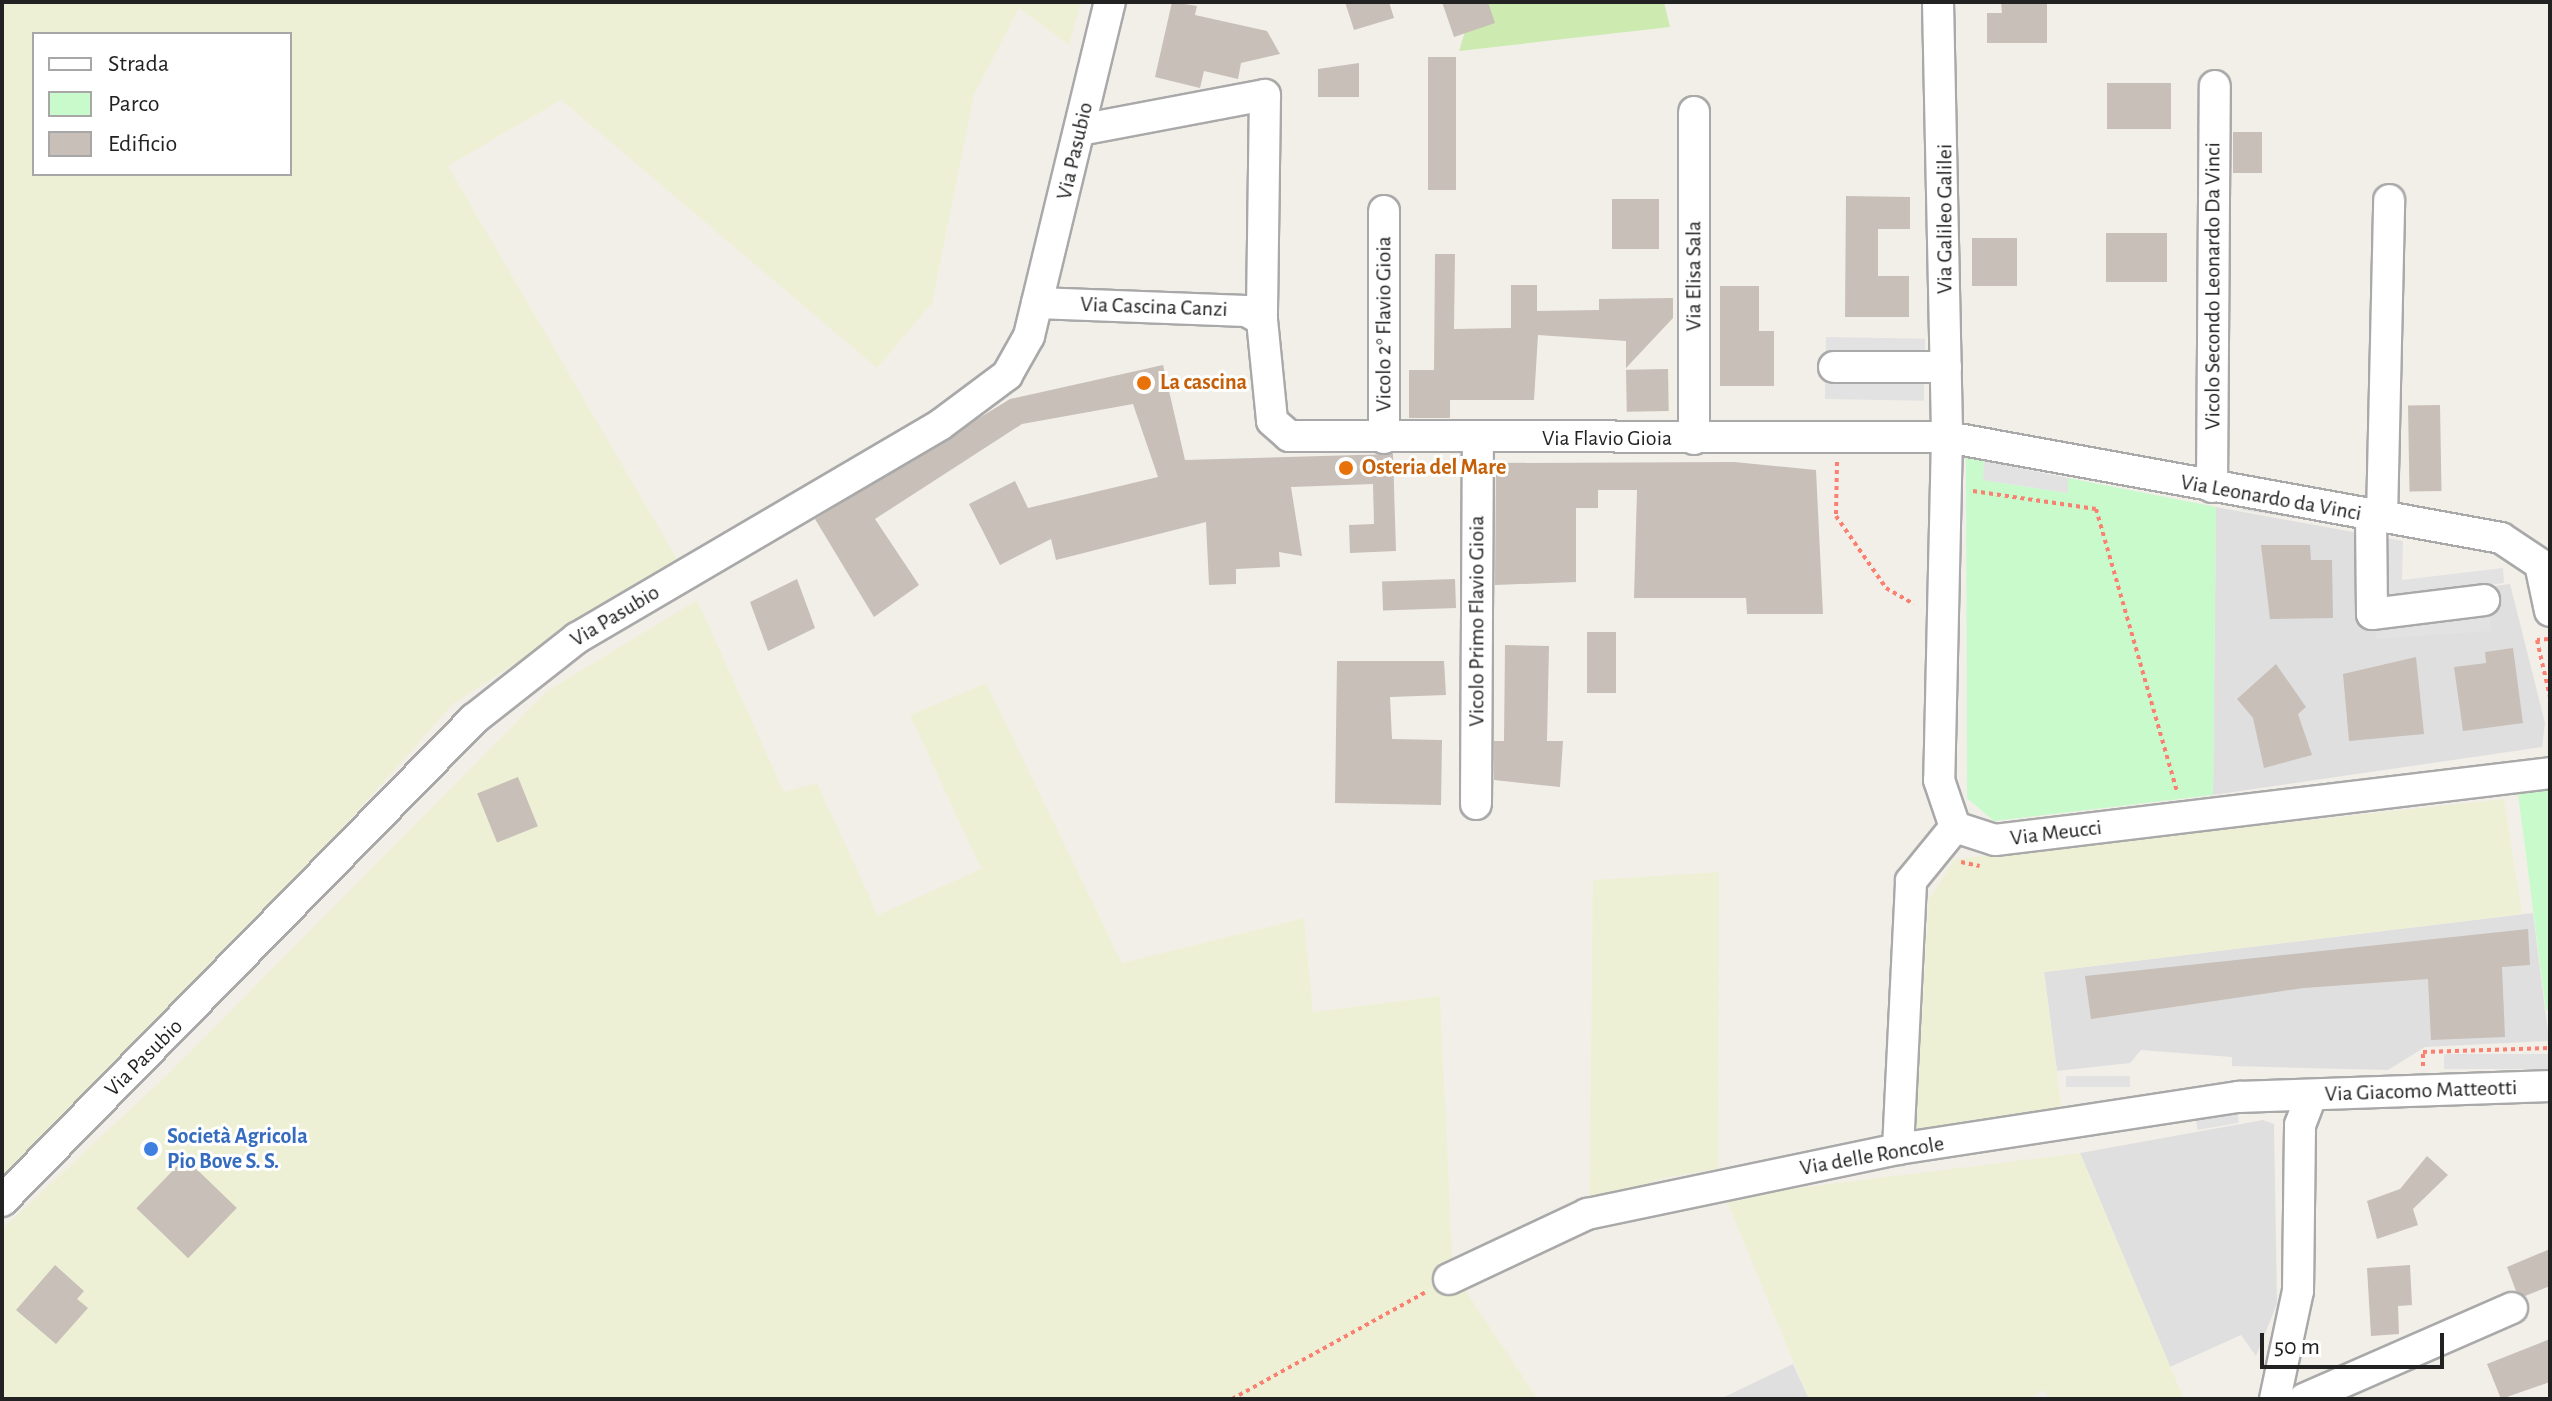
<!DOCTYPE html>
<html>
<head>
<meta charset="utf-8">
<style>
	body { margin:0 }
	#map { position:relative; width:2552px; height:1401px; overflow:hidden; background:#f2efe9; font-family:"Alegreya Sans",sans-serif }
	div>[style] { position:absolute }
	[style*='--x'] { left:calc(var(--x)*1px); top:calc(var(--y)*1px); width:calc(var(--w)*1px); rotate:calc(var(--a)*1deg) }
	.residential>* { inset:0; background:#e0dfdf }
	.farmland>* { inset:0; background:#eef0d5 }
	.grass>* { inset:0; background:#cdebb0 }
	.park>* { inset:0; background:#c8facc }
	.parking>* { inset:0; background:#e2e2e2; transform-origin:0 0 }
	.building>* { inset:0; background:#c7bfb8; transform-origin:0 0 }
	.path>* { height:4px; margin-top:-2px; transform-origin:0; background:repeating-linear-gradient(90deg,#fa8072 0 4px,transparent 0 8px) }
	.roads { filter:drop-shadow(2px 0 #a9a9a9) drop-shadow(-2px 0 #a9a9a9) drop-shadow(0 2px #a9a9a9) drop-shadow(0 -2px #a9a9a9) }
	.minor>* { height:30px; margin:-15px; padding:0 15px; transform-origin:15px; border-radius:15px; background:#fff }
	.dots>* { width:22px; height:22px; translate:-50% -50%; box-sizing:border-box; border:4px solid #fff; border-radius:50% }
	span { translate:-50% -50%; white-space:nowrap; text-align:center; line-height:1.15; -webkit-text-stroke:6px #fff; paint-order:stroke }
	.street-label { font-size:22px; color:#222 }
	.food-label { font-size:22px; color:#c56008; font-weight:700 }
	.left { translate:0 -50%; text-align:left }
	.shop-label { font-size:22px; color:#366cbe; font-weight:700 }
	.frame { position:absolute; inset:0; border:4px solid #222; pointer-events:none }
	.legend { position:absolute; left:32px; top:32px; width:260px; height:144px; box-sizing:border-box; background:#fff; border:2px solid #a7a7a7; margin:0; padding:10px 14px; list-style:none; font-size:24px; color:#222 }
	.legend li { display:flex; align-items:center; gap:16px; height:40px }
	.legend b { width:40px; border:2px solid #a7a7a7 }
	.scale { position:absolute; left:2260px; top:1333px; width:184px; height:36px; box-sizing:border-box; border:4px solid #222; border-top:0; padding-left:10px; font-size:24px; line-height:28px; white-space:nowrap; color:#222; -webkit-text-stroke:6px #fff; paint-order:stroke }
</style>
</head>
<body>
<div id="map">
	<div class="residential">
		<div style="clip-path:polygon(2216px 507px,2386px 538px,2387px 600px,2510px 584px,2545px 723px,2542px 747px,2213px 795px)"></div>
		<div style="clip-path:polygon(2533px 913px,2549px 1041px,2425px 1047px,2388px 1070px,2232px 1066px,2232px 1057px,2141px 1050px,2130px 1063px,2057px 1071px,2044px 972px)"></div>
		<div style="clip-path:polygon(2263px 1120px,2274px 1124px,2277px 1304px,2256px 1356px,2241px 1335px,2170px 1367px,2080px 1153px)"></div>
		<div style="clip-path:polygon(1793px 1364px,1809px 1399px,1720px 1399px)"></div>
	</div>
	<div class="farmland">
		<div style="clip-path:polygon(evenodd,2px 2px,1081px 2px,1069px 45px,1019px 8px,974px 95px,932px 303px,877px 368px,561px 100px,448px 166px,677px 559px,453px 704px,258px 923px,2px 1178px,2px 2px,34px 34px,290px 34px,290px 174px,34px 174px,34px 34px)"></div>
		<div style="clip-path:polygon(697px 600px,784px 792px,817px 783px,878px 915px,981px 869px,910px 715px,986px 683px,1122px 963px,1304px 918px,1313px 1012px,1440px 996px,1453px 1272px,1538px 1399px,2px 1399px,2px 1229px,167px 1075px,547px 691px)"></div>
		<div style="clip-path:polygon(2504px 799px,2522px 914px,2044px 972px,2062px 1111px,1915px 1132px,1929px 899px,1955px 859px)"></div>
		<div style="clip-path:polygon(1719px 872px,1718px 1169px,1663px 1178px,1589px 1209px,1593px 880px)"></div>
		<div style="clip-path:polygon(2080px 1153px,2184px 1399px,2049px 1399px,2045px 1390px,2028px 1399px,1809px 1399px,1725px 1197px)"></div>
	</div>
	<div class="grass">
		<div style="clip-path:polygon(1474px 2px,1664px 2px,1670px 27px,1459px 51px)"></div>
	</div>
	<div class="park">
		<div style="clip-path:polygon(1966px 457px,1984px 461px,1983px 480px,2067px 493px,2068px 478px,2216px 507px,2213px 795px,1994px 821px,1967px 798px)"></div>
		<div style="clip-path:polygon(2550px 790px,2550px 1010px,2546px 1010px,2518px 793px)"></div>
	</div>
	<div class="parking">
		<div style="left:1826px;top:337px;width:99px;height:62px;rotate:1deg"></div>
		<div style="clip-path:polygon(1984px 461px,2068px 478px,2068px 493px,1983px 480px)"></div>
		<div style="clip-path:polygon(2250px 495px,2363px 514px,2354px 527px,2241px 510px)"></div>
		<div style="clip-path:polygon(2386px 538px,2403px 541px,2402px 580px,2503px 568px,2504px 583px,2387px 600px)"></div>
		<div style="left:2490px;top:615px;width:16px;height:115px;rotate:86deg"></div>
		<div style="left:2550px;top:1054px;width:15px;height:106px;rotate:90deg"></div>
		<div style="left:2130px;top:1076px;width:11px;height:64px;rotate:90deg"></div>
		<div style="left:2236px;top:1106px;width:17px;height:42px;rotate:80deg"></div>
	</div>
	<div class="building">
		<div style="clip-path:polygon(1172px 2px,1197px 6px,1195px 15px,1267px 31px,1280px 54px,1241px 63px,1238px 79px,1204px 71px,1200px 88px,1155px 77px)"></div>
		<div style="clip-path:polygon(1345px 2px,1389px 2px,1394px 18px,1354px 30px)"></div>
		<div style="clip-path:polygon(1442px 2px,1488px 2px,1495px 23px,1454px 37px)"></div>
		<div style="clip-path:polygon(2001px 2px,2047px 2px,2047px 43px,1987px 43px,1987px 13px,2002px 13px)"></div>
		<div style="left:1428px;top:57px;width:28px;height:133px"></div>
		<div style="clip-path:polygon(1359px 63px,1359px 97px,1318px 97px,1318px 69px)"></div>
		<div style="left:2107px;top:83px;width:64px;height:46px"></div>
		<div style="left:2233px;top:132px;width:29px;height:41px"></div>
		<div style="clip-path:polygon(1846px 196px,1910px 197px,1910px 229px,1878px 229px,1878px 276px,1909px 276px,1909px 317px,1845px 317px)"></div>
		<div style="left:1612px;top:199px;width:47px;height:50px"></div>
		<div style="left:2106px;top:233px;width:61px;height:49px"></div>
		<div style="left:1972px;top:238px;width:45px;height:48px"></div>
		<div style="clip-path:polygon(1435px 254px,1455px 254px,1454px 329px,1511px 328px,1511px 285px,1537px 285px,1537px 311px,1599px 310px,1599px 299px,1673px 298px,1673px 318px,1626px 368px,1626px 341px,1538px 335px,1534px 400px,1450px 400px,1450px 418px,1409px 418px,1409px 370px,1434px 370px)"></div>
		<div style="clip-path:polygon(1720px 286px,1759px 286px,1759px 331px,1774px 331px,1774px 386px,1720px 386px)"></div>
		<div style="clip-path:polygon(1163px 365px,1185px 460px,1393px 454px,1396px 551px,1350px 553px,1349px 525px,1374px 524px,1373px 484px,1291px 487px,1302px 556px,1279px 552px,1280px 567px,1236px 569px,1236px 584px,1209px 585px,1206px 522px,1056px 560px,1051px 539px,1000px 565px,969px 504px,1015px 481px,1028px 508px,1158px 477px,1133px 404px,1022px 424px,875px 519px,919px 585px,874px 617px,815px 519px,1010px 399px)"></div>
		<div style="left:1668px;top:369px;width:42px;height:42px;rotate:89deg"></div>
		<div style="left:2440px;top:405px;width:86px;height:32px;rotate:89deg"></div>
		<div style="clip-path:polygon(1734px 462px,1816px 470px,1823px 614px,1747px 614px,1746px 598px,1634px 598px,1637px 490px,1598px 490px,1598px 508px,1576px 508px,1576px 582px,1495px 585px,1496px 463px)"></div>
		<div style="clip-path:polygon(2261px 545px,2310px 545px,2311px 560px,2332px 560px,2333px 618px,2270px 619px)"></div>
		<div style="clip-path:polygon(797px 579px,815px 628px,768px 651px,750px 602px)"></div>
		<div style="left:1455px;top:579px;width:29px;height:73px;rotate:88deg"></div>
		<div style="left:1587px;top:632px;width:29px;height:61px"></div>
		<div style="clip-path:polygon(1505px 645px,1549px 646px,1547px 741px,1563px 741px,1560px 787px,1494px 780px,1494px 741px,1504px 741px)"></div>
		<div style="clip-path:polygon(2513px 648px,2523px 723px,2463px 731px,2454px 667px,2486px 663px,2485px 652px)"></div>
		<div style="clip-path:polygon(2416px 657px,2424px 734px,2349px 741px,2343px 674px)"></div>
		<div style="clip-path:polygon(1337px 661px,1444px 661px,1446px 695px,1390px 697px,1392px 739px,1442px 740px,1441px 805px,1335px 803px)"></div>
		<div style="clip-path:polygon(2276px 664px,2306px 707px,2298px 714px,2312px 755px,2264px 768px,2253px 718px,2237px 699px)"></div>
		<div style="left:518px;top:777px;width:53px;height:44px;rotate:68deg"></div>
		<div style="clip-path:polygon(2528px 929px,2530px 965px,2502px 967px,2505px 1037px,2431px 1040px,2428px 979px,2304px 988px,2091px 1019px,2085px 976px)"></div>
		<div style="clip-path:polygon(2427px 1156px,2448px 1175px,2413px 1209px,2418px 1225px,2377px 1239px,2367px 1201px,2400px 1189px)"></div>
		<div style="left:185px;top:1158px;width:72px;height:70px;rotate:44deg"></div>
		<div style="clip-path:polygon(2550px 1249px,2550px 1286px,2525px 1296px,2516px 1291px,2507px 1267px)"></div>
		<div style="clip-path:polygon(55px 1265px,84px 1291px,77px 1299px,88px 1308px,56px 1344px,16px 1310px)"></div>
		<div style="clip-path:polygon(2410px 1265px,2412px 1305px,2398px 1306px,2399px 1334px,2371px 1336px,2367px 1268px)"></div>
		<div style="clip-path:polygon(2550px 1339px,2550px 1382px,2501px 1399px,2487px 1364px)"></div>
	</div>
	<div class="path">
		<div style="--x:1837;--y:462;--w:54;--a:91.1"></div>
		<div style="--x:1836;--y:516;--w:88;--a:55.2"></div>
		<div style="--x:1886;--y:588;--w:32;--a:30"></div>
		<div style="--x:1973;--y:491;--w:124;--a:8.3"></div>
		<div style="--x:2096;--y:509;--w:294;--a:74"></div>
		<div style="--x:2548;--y:639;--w:11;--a:175"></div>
		<div style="--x:2537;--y:640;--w:58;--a:77.2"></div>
		<div style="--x:1961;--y:862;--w:19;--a:12"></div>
		<div style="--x:2423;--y:1066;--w:14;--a:-90"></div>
		<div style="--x:2423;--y:1052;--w:127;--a:-1.8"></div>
		<div style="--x:1232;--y:1399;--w:222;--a:-28.9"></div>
	</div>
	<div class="roads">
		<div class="minor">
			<div style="--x:1938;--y:2;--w:435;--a:88.8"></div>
			<div style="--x:1947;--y:437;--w:343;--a:91.3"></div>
			<div style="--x:1939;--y:780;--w:50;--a:71.2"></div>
			<div style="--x:1955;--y:827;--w:42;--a:18"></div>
			<div style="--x:1995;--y:840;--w:559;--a:-6.88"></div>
			<div style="--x:1694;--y:112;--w:327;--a:90"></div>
			<div style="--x:1080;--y:130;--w:188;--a:-10.7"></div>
			<div style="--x:1265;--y:95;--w:225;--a:90.8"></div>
			<div style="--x:1262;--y:320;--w:101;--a:84.3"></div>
			<div style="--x:1272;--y:421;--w:23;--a:41"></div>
			<div style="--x:1289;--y:436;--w:658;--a:0.09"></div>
			<div style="--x:1947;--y:437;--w:563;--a:10.33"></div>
			<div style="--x:2501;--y:538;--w:47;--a:33.7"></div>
			<div style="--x:2540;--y:564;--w:48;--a:78"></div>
			<div style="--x:1384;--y:211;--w:227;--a:90"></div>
			<div style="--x:1037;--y:303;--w:209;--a:2.2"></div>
			<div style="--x:1246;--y:311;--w:18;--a:29"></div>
			<div style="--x:1834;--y:367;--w:112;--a:0"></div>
			<div style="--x:2212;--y:487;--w:401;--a:-89.6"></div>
			<div style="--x:2371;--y:516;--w:98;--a:89.4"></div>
			<div style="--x:2372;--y:614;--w:113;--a:-7.1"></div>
			<div style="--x:2382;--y:518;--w:318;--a:-88.7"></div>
			<div style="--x:1476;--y:804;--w:366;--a:-89.7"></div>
			<div style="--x:1898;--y:1149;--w:268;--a:-87.2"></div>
			<div style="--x:1911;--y:881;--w:70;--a:-50.8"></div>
			<div style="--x:2;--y:1201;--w:675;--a:-45.6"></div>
			<div style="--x:474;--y:719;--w:131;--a:-38.2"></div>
			<div style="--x:577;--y:638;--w:421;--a:-30.4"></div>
			<div style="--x:940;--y:425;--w:84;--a:-36.7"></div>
			<div style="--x:1007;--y:375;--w:45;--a:-60.6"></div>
			<div style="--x:1029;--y:336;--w:344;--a:-76.4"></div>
			<div style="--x:1449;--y:1279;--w:153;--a:-25.2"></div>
			<div style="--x:1587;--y:1214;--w:318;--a:-11.8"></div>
			<div style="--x:1898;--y:1149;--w:345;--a:-8.7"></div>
			<div style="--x:2239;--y:1097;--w:311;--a:-2"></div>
			<div style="--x:2275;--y:1399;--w:110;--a:-78"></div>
			<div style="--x:2298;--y:1291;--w:166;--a:-89.3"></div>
			<div style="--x:2300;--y:1125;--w:31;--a:-69"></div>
			<div style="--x:2304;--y:1399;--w:227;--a:-23.6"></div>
		</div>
	</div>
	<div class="dots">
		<div style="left:1144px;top:383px;background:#e8710a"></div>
		<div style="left:1346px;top:468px;background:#e8710a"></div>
		<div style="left:151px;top:1149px;background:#3f7fe0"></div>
	</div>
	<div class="street-label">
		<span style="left:1075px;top:151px;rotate:-77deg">Via Pasubio</span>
		<span style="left:1945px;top:219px;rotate:-90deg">Via Galileo Galilei</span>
		<span style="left:1694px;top:276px;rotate:-90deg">Via Elisa Sala</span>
		<span style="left:2213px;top:286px;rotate:-90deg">Vicolo Secondo Leonardo Da Vinci</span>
		<span style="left:1154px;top:307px;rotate:2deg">Via Cascina Canzi</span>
		<span style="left:1384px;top:324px;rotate:-90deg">Vicolo 2° Flavio Gioia</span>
		<span style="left:1607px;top:439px">Via Flavio Gioia</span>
		<span style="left:2271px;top:498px;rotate:10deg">Via Leonardo da Vinci</span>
		<span style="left:615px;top:616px;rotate:-31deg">Via Pasubio</span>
		<span style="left:1477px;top:621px;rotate:-90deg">Vicolo Primo Flavio Gioia</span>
		<span style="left:2056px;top:833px;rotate:-7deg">Via Meucci</span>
		<span style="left:144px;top:1058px;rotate:-45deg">Via Pasubio</span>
		<span style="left:2421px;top:1091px;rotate:-2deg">Via Giacomo Matteotti</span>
		<span style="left:1872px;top:1156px;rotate:-10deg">Via delle Roncole</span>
	</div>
	<div class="food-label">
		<span class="left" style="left:1160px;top:383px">La cascina</span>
		<span class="left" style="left:1362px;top:468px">Osteria del Mare</span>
	</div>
	<div class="shop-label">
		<span class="left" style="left:167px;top:1149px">Società Agricola<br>Pio Bove S. S.</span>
	</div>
	<div class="frame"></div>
	<ul class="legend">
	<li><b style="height:10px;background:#fff"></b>Strada</li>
	<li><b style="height:22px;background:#c8facc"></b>Parco</li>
	<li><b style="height:22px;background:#c7bfb8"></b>Edificio</li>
	</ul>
	<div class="scale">50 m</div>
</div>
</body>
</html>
